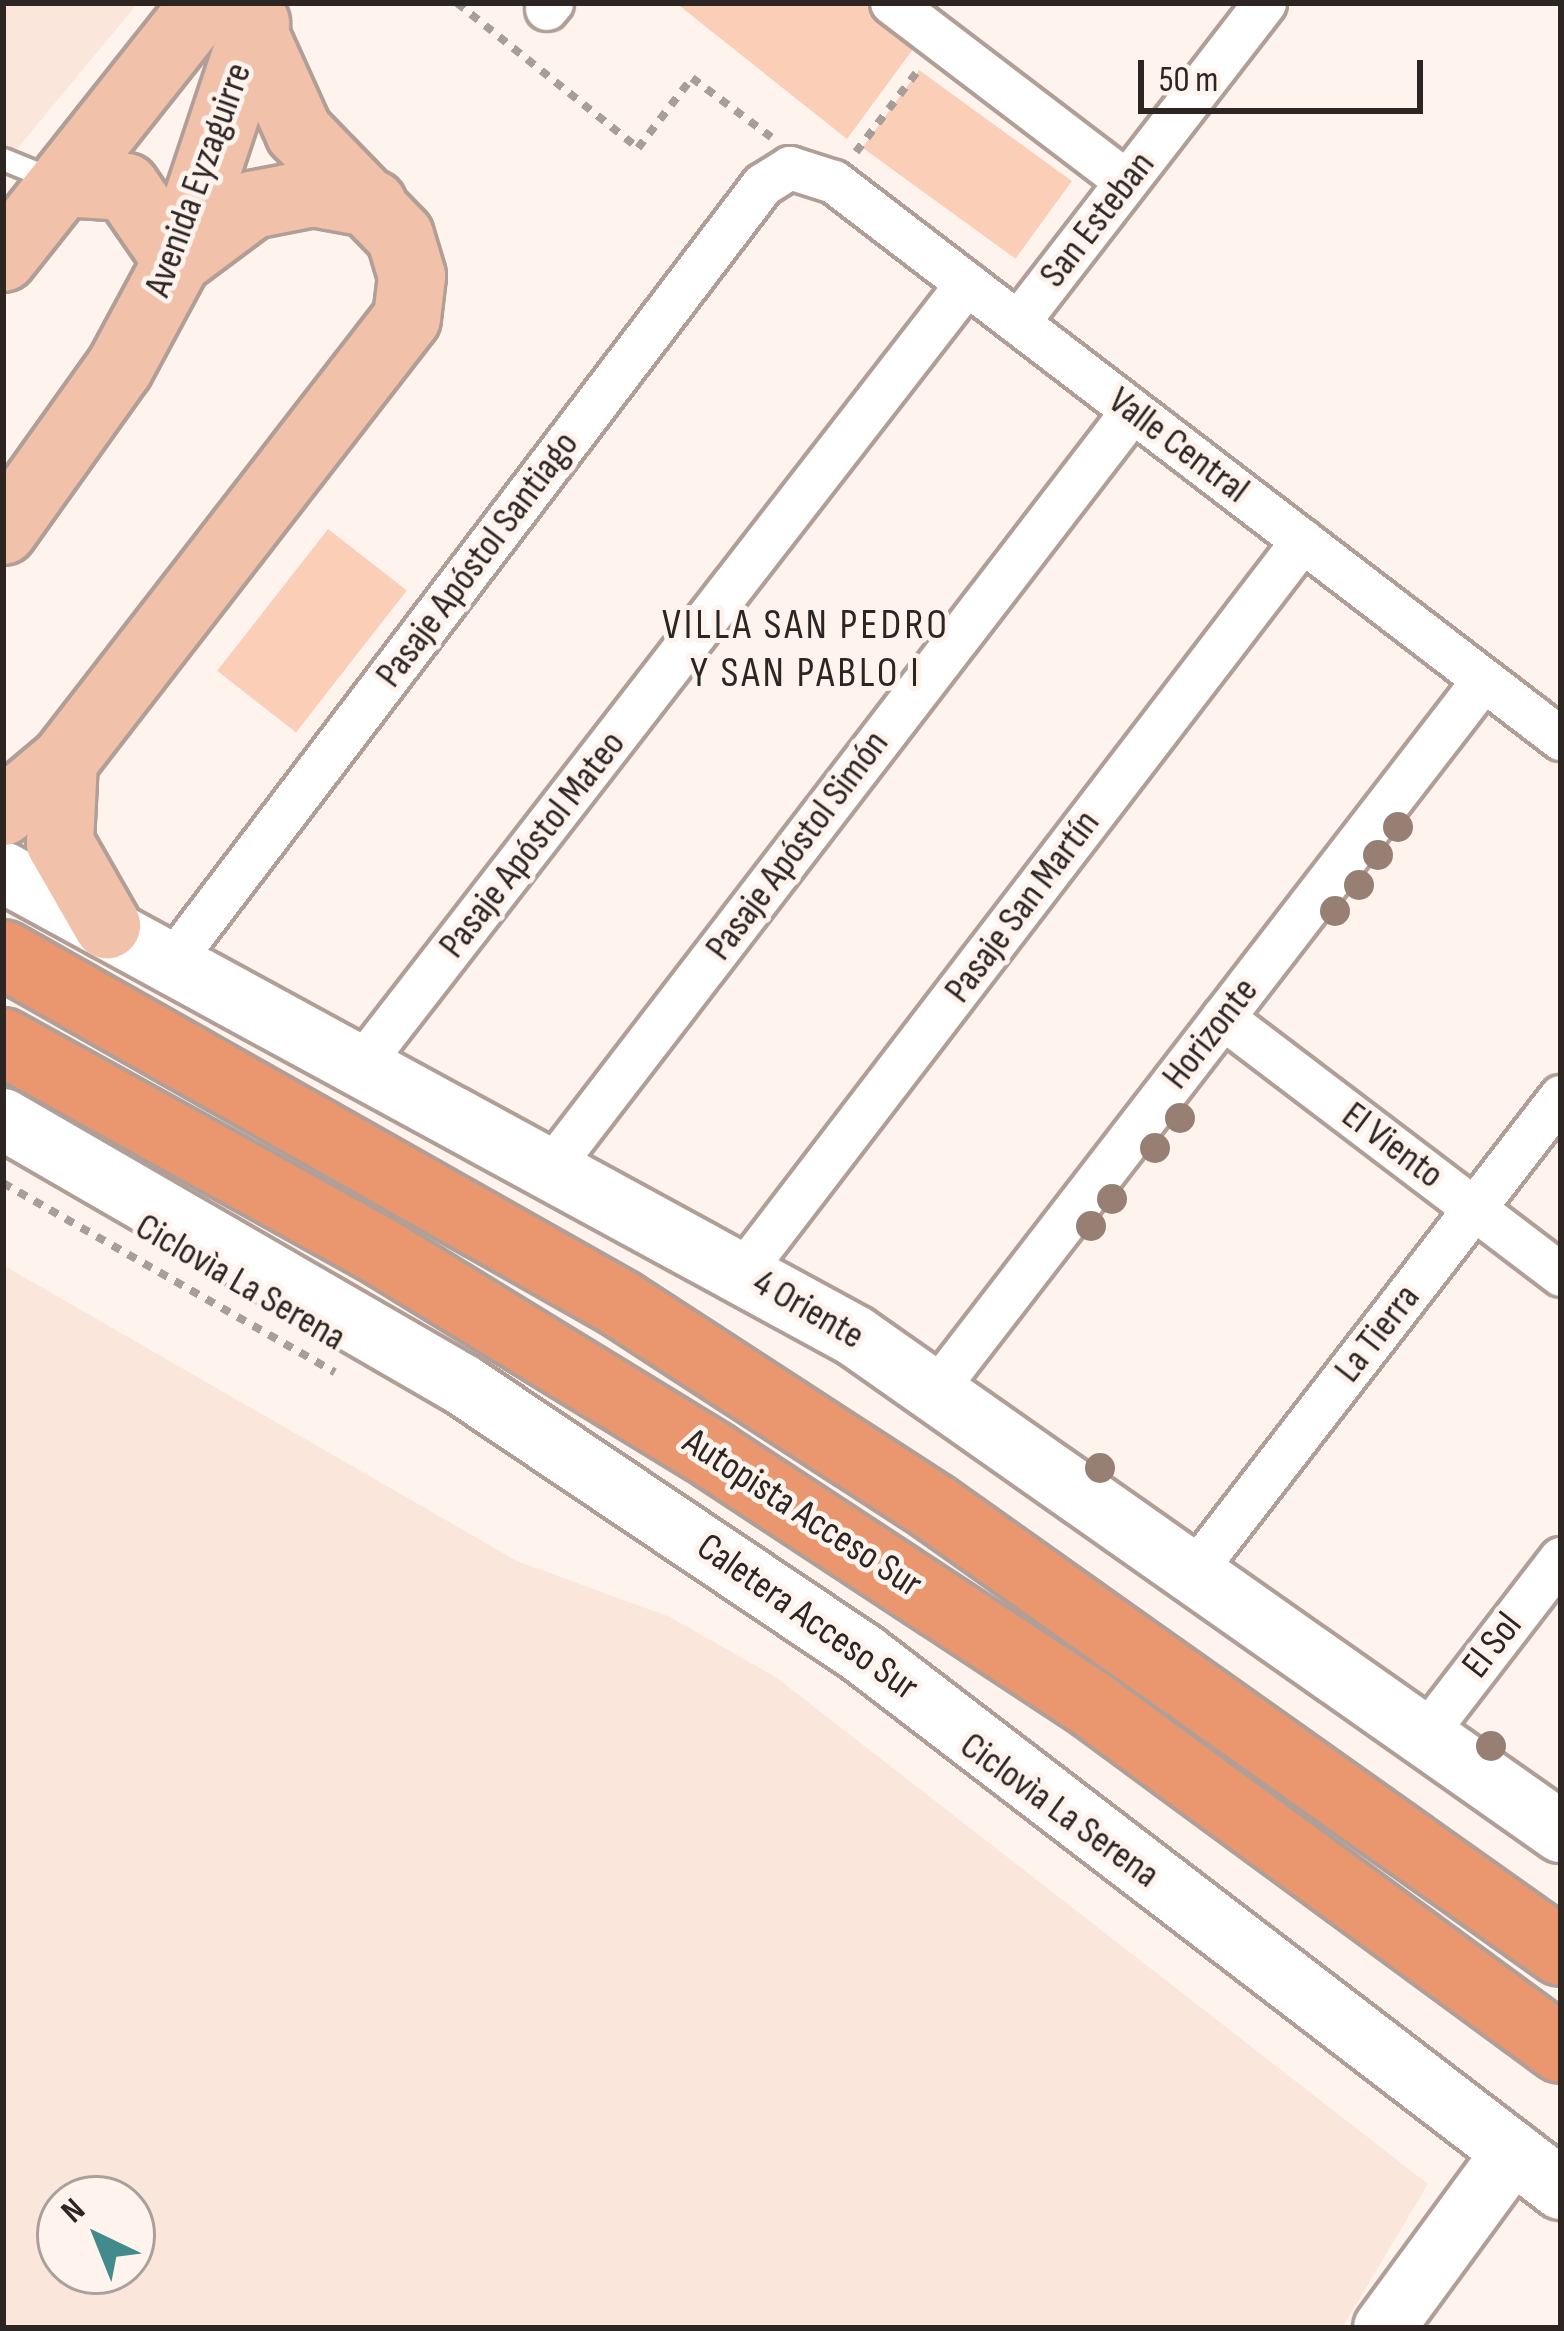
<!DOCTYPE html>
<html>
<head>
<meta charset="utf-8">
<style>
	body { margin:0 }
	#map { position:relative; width:1564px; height:2331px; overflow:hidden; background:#fff3ee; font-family:"Sofia Sans Condensed",sans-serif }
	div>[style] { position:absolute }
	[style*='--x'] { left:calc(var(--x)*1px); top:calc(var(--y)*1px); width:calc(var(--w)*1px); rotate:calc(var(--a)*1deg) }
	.built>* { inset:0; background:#fbe6dc }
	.green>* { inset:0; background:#fbceb8; transform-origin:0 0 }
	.path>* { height:8px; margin-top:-4px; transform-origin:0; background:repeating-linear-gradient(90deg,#a79e99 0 9px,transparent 0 18px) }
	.roads { filter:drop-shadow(3px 0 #b19f97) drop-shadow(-3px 0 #b19f97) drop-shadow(0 3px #b19f97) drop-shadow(0 -3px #b19f97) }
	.lane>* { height:21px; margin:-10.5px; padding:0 10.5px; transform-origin:10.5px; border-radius:10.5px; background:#fff }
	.street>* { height:42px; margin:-21px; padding:0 21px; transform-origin:21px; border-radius:21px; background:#fff }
	.secondary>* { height:60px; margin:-30px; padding:0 30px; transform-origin:30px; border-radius:30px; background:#fff }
	.primary>* { height:66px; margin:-33px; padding:0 33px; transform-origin:33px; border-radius:33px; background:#f2c1a9 }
	.highway>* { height:66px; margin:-33px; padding:0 33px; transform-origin:33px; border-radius:33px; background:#ea976f }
	.trees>* { width:30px; height:30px; margin:-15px; border-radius:50%; background:#977f73 }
	span { translate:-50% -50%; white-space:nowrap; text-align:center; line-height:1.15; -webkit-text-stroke:10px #fff3ee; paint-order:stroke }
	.street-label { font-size:39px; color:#2c2522 }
	.neighbourhood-label { font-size:42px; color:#2c2522; letter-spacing:3px }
	.frame { position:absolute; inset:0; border:6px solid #2c2522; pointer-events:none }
	.north { position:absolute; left:36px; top:2175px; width:120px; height:120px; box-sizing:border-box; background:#fff3ee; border:3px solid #aba19c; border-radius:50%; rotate:317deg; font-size:33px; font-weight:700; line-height:48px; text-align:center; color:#2c2522 }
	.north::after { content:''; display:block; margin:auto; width:42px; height:54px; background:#428a8b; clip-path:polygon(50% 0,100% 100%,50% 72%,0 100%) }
	.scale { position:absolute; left:1138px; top:60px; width:285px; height:54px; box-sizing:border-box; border:6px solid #2c2522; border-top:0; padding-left:15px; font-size:36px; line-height:42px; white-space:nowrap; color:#2c2522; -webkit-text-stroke:9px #fff3ee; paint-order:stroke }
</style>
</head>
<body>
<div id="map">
	<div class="built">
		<div style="clip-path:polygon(3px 3px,138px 3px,3px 166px)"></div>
		<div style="clip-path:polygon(evenodd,3px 1265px,517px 1561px,670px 1617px,777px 1678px,1428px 2184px,1342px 2328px,3px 2328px,3px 1265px,60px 2199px,132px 2199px,132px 2271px,60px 2271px,60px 2199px)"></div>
	</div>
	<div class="green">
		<div style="clip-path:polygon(676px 3px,863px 3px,916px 45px,847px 139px)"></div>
		<div style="left:919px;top:70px;width:189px;height:96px;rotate:36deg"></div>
		<div style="left:328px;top:529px;width:100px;height:180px;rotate:38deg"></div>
	</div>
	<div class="path">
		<div style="--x:457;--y:3;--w:232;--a:38.7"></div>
		<div style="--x:638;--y:148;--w:88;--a:-52.4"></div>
		<div style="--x:692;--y:78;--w:99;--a:36.8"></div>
		<div style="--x:856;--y:152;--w:106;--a:-52.7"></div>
		<div style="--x:3;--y:1183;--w:382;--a:29.7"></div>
	</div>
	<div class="roads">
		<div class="lane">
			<div style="--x:3;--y:159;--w:53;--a:22.2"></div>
		</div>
		<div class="street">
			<div style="--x:892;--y:3;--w:295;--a:37.3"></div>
			<div style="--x:547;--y:9;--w:8;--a:-50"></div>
			<div style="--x:1018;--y:323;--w:404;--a:-52.3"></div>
			<div style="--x:174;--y:960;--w:973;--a:-52.77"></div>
			<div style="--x:763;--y:185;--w:32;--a:-32"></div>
			<div style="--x:790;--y:168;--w:46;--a:17.7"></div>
			<div style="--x:834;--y:182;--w:916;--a:37.46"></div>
			<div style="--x:1223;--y:1018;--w:425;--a:37.2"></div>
			<div style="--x:363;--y:1063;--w:986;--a:-52.21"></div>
			<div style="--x:552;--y:1167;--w:953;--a:-52.46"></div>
			<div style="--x:743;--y:1272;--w:921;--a:-52.55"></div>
			<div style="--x:937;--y:1389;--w:895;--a:-52.35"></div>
			<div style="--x:1195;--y:1571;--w:599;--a:-52.33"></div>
			<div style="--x:1426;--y:1734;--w:221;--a:-52.4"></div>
		</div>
		<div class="secondary">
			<div style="--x:3;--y:872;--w:970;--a:28.57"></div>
			<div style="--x:855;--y:1336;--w:863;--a:35.09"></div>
			<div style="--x:3;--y:1119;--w:531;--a:30.04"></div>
			<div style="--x:463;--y:1385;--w:481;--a:33.9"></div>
			<div style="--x:862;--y:1653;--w:881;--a:37.48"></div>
			<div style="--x:1384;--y:2328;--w:218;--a:-53.8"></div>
		</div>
		<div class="primary">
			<div style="--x:63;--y:183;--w:63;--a:3.6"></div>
			<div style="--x:126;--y:187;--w:90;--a:55.4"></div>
			<div style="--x:3;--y:258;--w:325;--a:-51.6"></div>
			<div style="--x:177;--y:261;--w:94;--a:-36.7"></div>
			<div style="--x:252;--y:205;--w:62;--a:-11.1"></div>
			<div style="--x:313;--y:193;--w:61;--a:10.4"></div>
			<div style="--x:3;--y:531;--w:201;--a:-54.5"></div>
			<div style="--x:120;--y:367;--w:120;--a:-61.7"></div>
			<div style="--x:177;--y:261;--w:251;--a:-71.6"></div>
			<div style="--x:64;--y:761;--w:82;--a:92.8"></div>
			<div style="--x:60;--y:843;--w:95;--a:60.2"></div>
			<div style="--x:3;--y:812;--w:80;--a:-39.9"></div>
			<div style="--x:64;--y:761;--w:560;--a:-52.25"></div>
			<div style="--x:407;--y:318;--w:42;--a:-83.2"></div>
			<div style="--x:412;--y:276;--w:42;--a:-106.7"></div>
			<div style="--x:400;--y:236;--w:145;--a:-134.2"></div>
			<div style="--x:299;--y:132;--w:112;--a:-114.3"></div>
		</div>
		<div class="highway">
			<div style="--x:3;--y:954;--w:710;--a:29.52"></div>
			<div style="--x:621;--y:1304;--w:374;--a:33"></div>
			<div style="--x:935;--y:1508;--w:767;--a:35.35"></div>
			<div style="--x:3;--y:1042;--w:425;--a:29"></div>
			<div style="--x:375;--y:1248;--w:398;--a:31.5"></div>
			<div style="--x:714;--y:1456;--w:455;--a:33.3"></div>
			<div style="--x:1094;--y:1706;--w:579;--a:36.3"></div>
		</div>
	</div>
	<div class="trees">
		<div style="left:1398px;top:827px"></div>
		<div style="left:1378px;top:855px"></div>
		<div style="left:1359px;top:885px"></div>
		<div style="left:1335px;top:911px"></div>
		<div style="left:1180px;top:1118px"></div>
		<div style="left:1155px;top:1148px"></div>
		<div style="left:1112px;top:1199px"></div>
		<div style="left:1091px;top:1226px"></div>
		<div style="left:1100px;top:1468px"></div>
		<div style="left:1491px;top:1746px"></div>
	</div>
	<div class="street-label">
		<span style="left:199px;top:180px;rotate:-70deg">Avenida Eyzaguirre</span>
		<span style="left:1098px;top:220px;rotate:-52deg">San Esteban</span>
		<span style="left:1178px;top:446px;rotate:37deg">Valle Central</span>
		<span style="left:478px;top:560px;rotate:-53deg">Pasaje Apóstol Santiago</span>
		<span style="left:533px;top:845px;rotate:-52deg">Pasaje Apóstol Mateo</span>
		<span style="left:798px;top:846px;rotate:-53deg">Pasaje Apóstol Simón</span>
		<span style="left:1023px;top:907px;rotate:-53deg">Pasaje San Martín</span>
		<span style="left:1211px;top:1034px;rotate:-52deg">Horizonte</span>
		<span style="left:1392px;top:1146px;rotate:37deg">El Viento</span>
		<span style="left:240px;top:1283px;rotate:30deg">Ciclovìa La Serena</span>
		<span style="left:808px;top:1310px;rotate:30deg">4 Oriente</span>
		<span style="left:1378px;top:1334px;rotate:-52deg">La Tierra</span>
		<span style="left:802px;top:1514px;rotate:33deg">Autopista Acceso Sur</span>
		<span style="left:807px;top:1618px;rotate:35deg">Caletera Acceso Sur</span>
		<span style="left:1493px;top:1646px;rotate:-52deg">El Sol</span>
		<span style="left:1059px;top:1811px;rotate:36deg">Ciclovìa La Serena</span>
	</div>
	<div class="neighbourhood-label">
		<span style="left:806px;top:650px">VILLA SAN PEDRO<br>Y SAN PABLO I</span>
	</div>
	<div class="frame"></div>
	<div class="north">N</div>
	<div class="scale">50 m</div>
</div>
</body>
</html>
